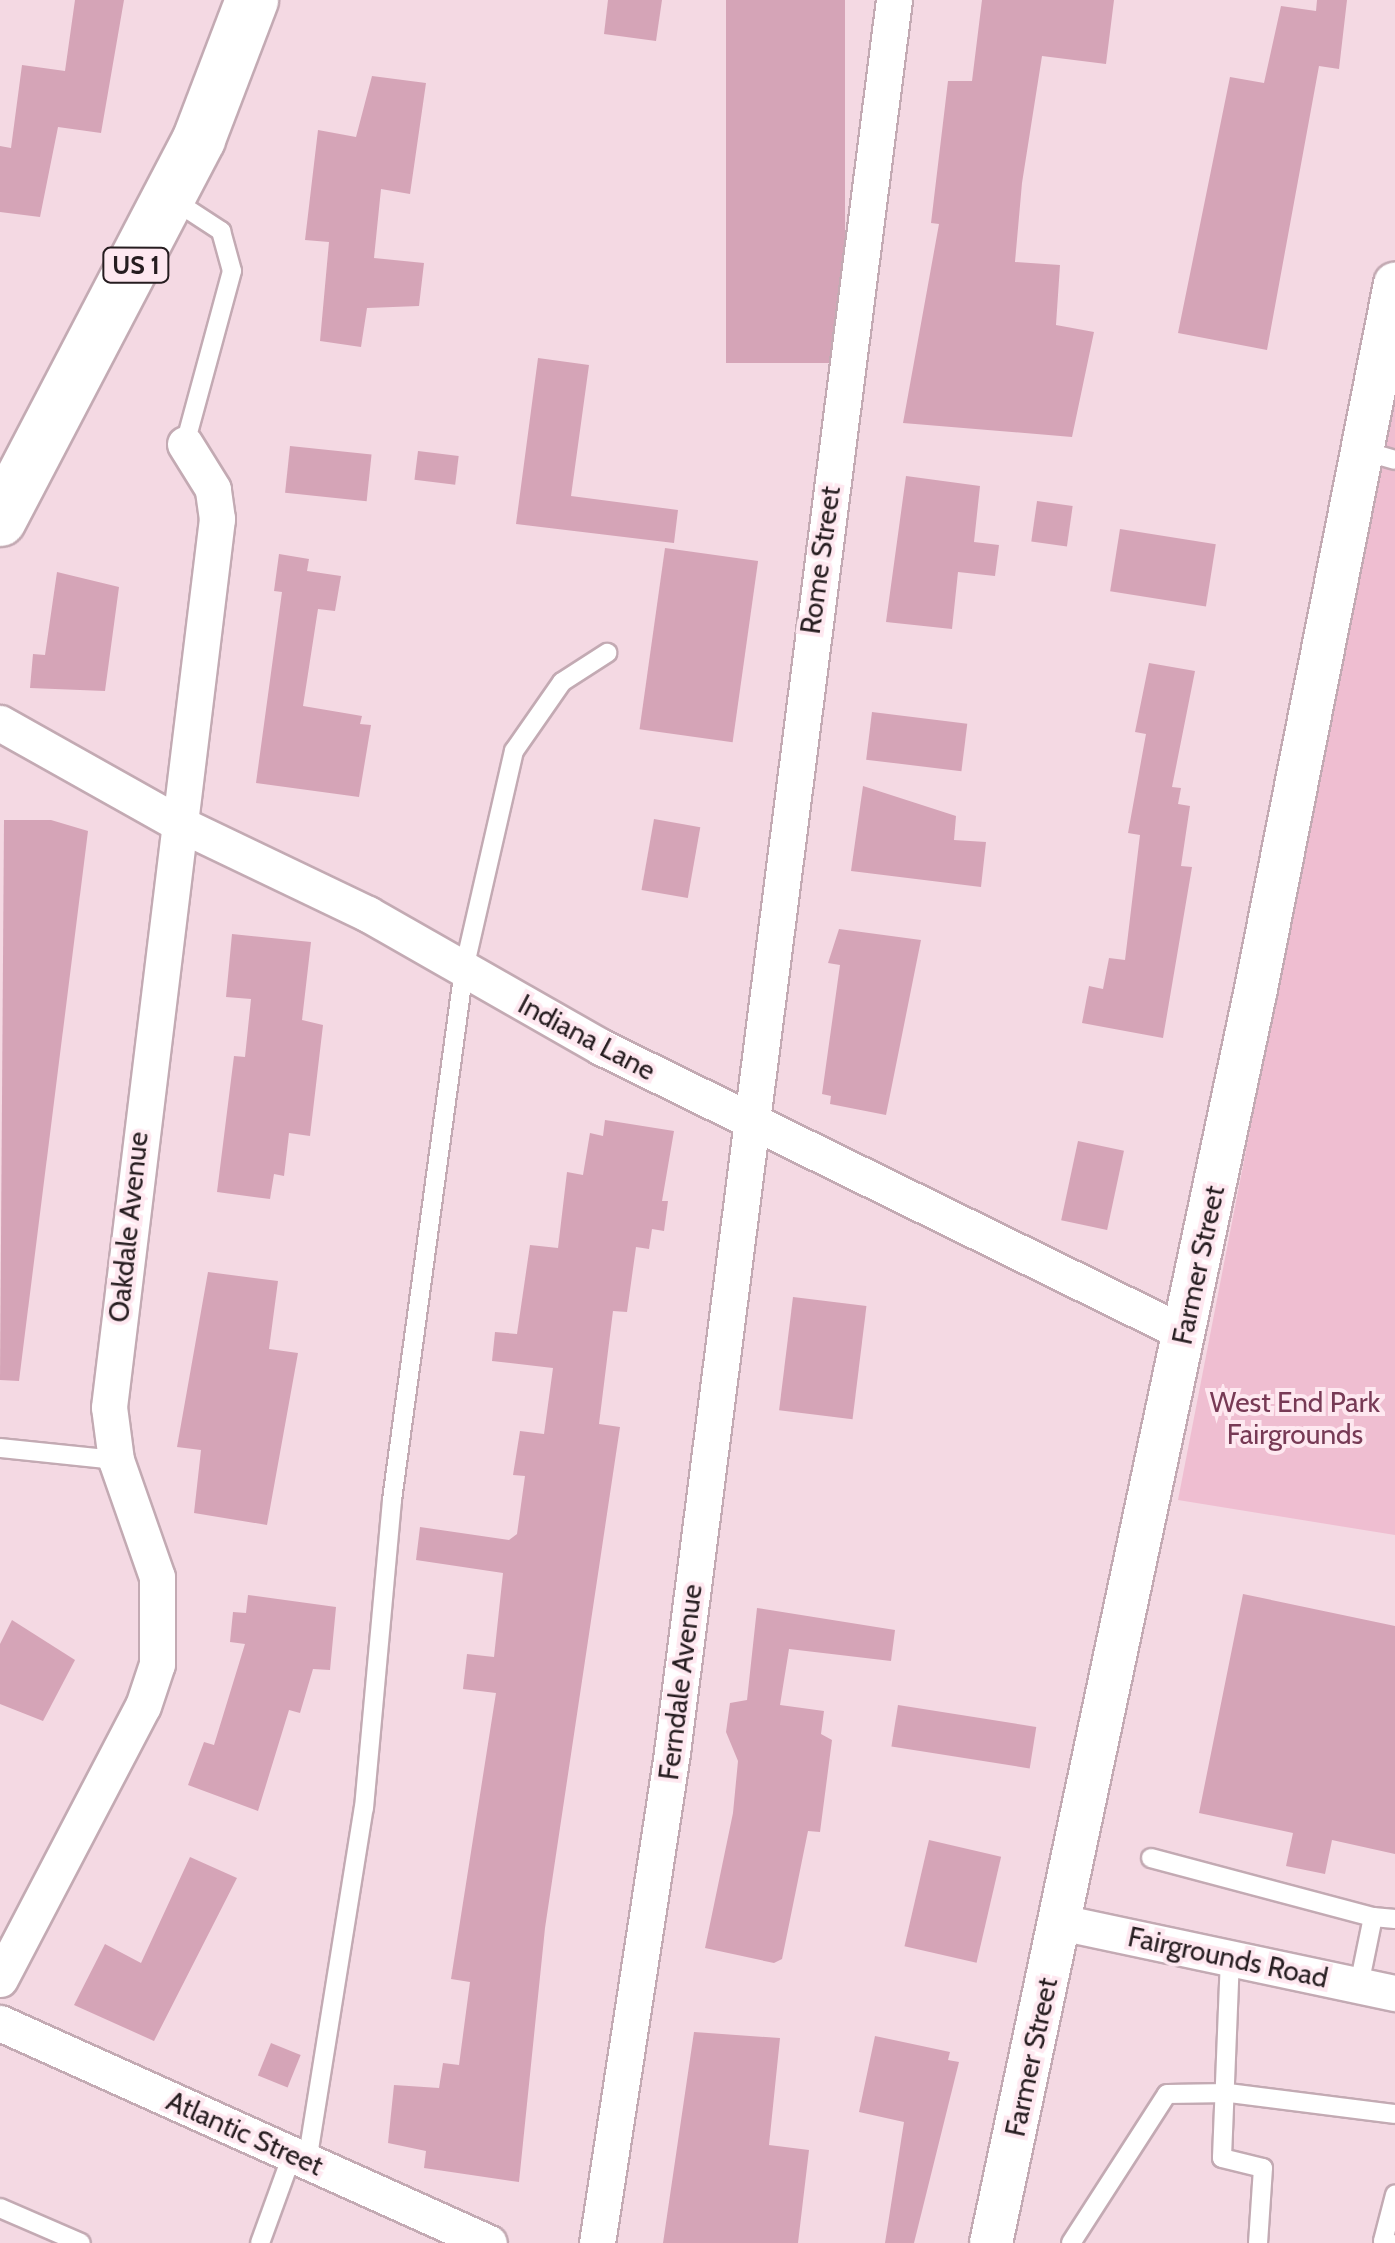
<!DOCTYPE html>
<html>
<head>
<meta charset="utf-8">
<style>
	body { margin:0 }
	#map { position:relative; width:1395px; height:2243px; overflow:hidden; background:#f4d9e3; font-family:Cabin,sans-serif }
	div>[style] { position:absolute }
	[style*='--x'] { left:calc(var(--x)*1px); top:calc(var(--y)*1px); width:calc(var(--w)*1px); rotate:calc(var(--a)*1deg) }
	.green>* { inset:0; background:#efbed1 }
	.building>* { inset:0; background:#d5a4b7; transform-origin:0 0 }
	.roads { filter:drop-shadow(2px 0 #c3aab3) drop-shadow(-2px 0 #c3aab3) drop-shadow(0 2px #c3aab3) drop-shadow(0 -2px #c3aab3) }
	.service>* { height:18px; margin:-9px; padding:0 9px; transform-origin:9px; border-radius:9px; background:#fff }
	.minor>* { height:35px; margin:-17.5px; padding:0 17.5px; transform-origin:17.5px; border-radius:17.5px; background:#fff }
	.tertiary>* { height:42px; margin:-21px; padding:0 21px; transform-origin:21px; border-radius:21px; background:#fff }
	.primary>* { height:52px; margin:-26px; padding:0 26px; transform-origin:26px; border-radius:26px; background:#fff }
	span { translate:-50% -50%; white-space:nowrap; text-align:center; line-height:1.15; -webkit-text-stroke:8px #fee8f0; paint-order:stroke }
	.shield-label span { padding:2px 8px; background:#fee8f0; border:2px solid; border-radius:8px; -webkit-text-stroke-width:0 }
	.shield-label { font-size:25px; color:#261d20; font-weight:700 }
	.street-label { font-size:28px; color:#261d20 }
	.park-label { font-size:28px; color:#773a55 }
</style>
</head>
<body>
<div id="map">
	<div class="green">
		<div style="clip-path:polygon(1395px 384px,1395px 1535px,1178px 1500px)"></div>
	</div>
	<div class="building">
		<div style="clip-path:polygon(75px 0,124px 0,101px 133px,58px 127px,40px 217px,0 212px,0 146px,11px 148px,22px 65px,65px 71px)"></div>
		<div style="clip-path:polygon(608px 0,662px 0,656px 41px,604px 34px)"></div>
		<div style="left:726px;top:0;width:119px;height:363px"></div>
		<div style="clip-path:polygon(982px 0,1114px 0,1106px 64px,1042px 56px,1022px 183px,1015px 262px,1060px 265px,1056px 325px,1094px 332px,1072px 437px,903px 423px,939px 224px,931px 223px,948px 81px,972px 81px)"></div>
		<div style="clip-path:polygon(1317px 0,1347px 0,1339px 69px,1319px 66px,1267px 350px,1178px 333px,1230px 77px,1264px 83px,1281px 6px,1316px 11px)"></div>
		<div style="clip-path:polygon(372px 76px,426px 83px,410px 194px,381px 189px,374px 258px,424px 263px,419px 306px,367px 308px,361px 347px,320px 341px,329px 242px,305px 240px,318px 130px,356px 137px)"></div>
		<div style="clip-path:polygon(538px 358px,589px 365px,571px 496px,678px 510px,674px 543px,516px 524px)"></div>
		<div style="left:290px;top:446px;width:82px;height:47px;rotate:6deg"></div>
		<div style="left:418px;top:451px;width:41px;height:29px;rotate:7deg"></div>
		<div style="clip-path:polygon(906px 476px,980px 486px,974px 542px,999px 545px,995px 576px,958px 572px,952px 629px,886px 622px)"></div>
		<div style="left:1037px;top:501px;width:36px;height:41px;rotate:8deg"></div>
		<div style="left:1120px;top:529px;width:97px;height:63px;rotate:9deg"></div>
		<div style="left:665px;top:548px;width:94px;height:183px;rotate:8deg"></div>
		<div style="clip-path:polygon(279px 554px,309px 559px,307px 571px,341px 576px,335px 611px,318px 609px,303px 706px,362px 716px,360px 724px,371px 725px,359px 797px,256px 783px,282px 592px,274px 591px)"></div>
		<div style="clip-path:polygon(57px 572px,119px 587px,105px 691px,30px 688px,33px 654px,45px 655px)"></div>
		<div style="clip-path:polygon(1149px 663px,1195px 671px,1172px 787px,1181px 788px,1178px 804px,1190px 806px,1181px 866px,1192px 867px,1163px 1038px,1082px 1023px,1089px 986px,1103px 989px,1109px 958px,1125px 960px,1140px 835px,1128px 833px,1146px 734px,1135px 732px)"></div>
		<div style="left:872px;top:712px;width:96px;height:48px;rotate:7deg"></div>
		<div style="clip-path:polygon(863px 786px,956px 816px,954px 840px,986px 842px,981px 887px,851px 871px)"></div>
		<div style="left:654px;top:819px;width:47px;height:72px;rotate:10deg"></div>
		<div style="clip-path:polygon(4px 820px,51px 820px,88px 831px,19px 1381px,0 1380px)"></div>
		<div style="clip-path:polygon(839px 929px,921px 940px,886px 1115px,830px 1104px,831px 1096px,822px 1094px,840px 965px,828px 963px)"></div>
		<div style="clip-path:polygon(232px 934px,311px 942px,302px 1020px,323px 1025px,310px 1136px,289px 1133px,284px 1176px,274px 1174px,270px 1199px,217px 1192px,234px 1056px,245px 1057px,251px 999px,226px 997px)"></div>
		<div style="clip-path:polygon(605px 1120px,674px 1131px,662px 1201px,668px 1201px,664px 1231px,652px 1229px,649px 1249px,636px 1247px,627px 1312px,613px 1311px,599px 1424px,620px 1427px,545px 1928px,519px 2182px,424px 2168px,426px 2151px,388px 2143px,394px 2085px,439px 2088px,443px 2063px,459px 2065px,470px 1982px,451px 1979px,496px 1693px,463px 1689px,467px 1654px,494px 1657px,503px 1573px,416px 1560px,420px 1527px,509px 1540px,517px 1534px,525px 1476px,513px 1475px,520px 1431px,544px 1434px,553px 1368px,492px 1361px,495px 1332px,517px 1334px,530px 1245px,558px 1248px,567px 1172px,583px 1175px,590px 1133px,603px 1136px)"></div>
		<div style="left:1078px;top:1141px;width:47px;height:81px;rotate:12deg"></div>
		<div style="clip-path:polygon(208px 1272px,278px 1281px,269px 1349px,298px 1353px,267px 1525px,194px 1513px,201px 1450px,177px 1447px)"></div>
		<div style="left:793px;top:1297px;width:74px;height:114px;rotate:7deg"></div>
		<div style="clip-path:polygon(1243px 1594px,1395px 1626px,1395px 1854px,1332px 1840px,1325px 1874px,1286px 1866px,1293px 1833px,1199px 1813px)"></div>
		<div style="clip-path:polygon(248px 1595px,336px 1607px,330px 1670px,313px 1669px,300px 1713px,289px 1710px,258px 1811px,188px 1785px,204px 1742px,214px 1745px,245px 1644px,230px 1642px,233px 1612px,246px 1613px)"></div>
		<div style="clip-path:polygon(757px 1608px,895px 1630px,891px 1661px,789px 1649px,780px 1705px,824px 1711px,821px 1734px,832px 1740px,820px 1832px,808px 1831px,782px 1959px,774px 1963px,705px 1948px,733px 1813px,738px 1761px,726px 1732px,730px 1703px,747px 1700px)"></div>
		<div style="clip-path:polygon(12px 1620px,75px 1660px,43px 1721px,0 1704px,0 1644px)"></div>
		<div style="left:898px;top:1705px;width:140px;height:42px;rotate:9deg"></div>
		<div style="left:929px;top:1840px;width:74px;height:109px;rotate:13deg"></div>
		<div style="clip-path:polygon(190px 1857px,237px 1878px,154px 2041px,74px 2005px,105px 1944px,141px 1963px)"></div>
		<div style="clip-path:polygon(694px 2032px,780px 2038px,769px 2145px,809px 2150px,798px 2243px,663px 2243px)"></div>
		<div style="clip-path:polygon(875px 2036px,950px 2052px,948px 2060px,959px 2062px,914px 2243px,885px 2243px,904px 2122px,859px 2112px)"></div>
		<div style="left:271px;top:2043px;width:32px;height:35px;rotate:22deg"></div>
	</div>
	<div class="roads">
		<div class="service">
			<div style="--x:172;--y:199;--w:59;--a:33.1"></div>
			<div style="--x:221;--y:231;--w:41;--a:74.6"></div>
			<div style="--x:232;--y:271;--w:179;--a:105.2"></div>
			<div style="--x:1364;--y:451;--w:32;--a:16"></div>
			<div style="--x:0;--y:1448;--w:117;--a:5.9"></div>
			<div style="--x:1151;--y:1858;--w:230;--a:14.9"></div>
			<div style="--x:1373;--y:1917;--w:69;--a:101.6"></div>
			<div style="--x:1373;--y:1917;--w:22;--a:5"></div>
			<div style="--x:1230;--y:1958;--w:200;--a:92.3"></div>
			<div style="--x:1222;--y:2158;--w:42;--a:13.7"></div>
			<div style="--x:1263;--y:2168;--w:75;--a:93.8"></div>
			<div style="--x:307;--y:2162;--w:359;--a:-80.9"></div>
			<div style="--x:364;--y:1808;--w:309;--a:-84.8"></div>
			<div style="--x:392;--y:1500;--w:536;--a:-82.28"></div>
			<div style="--x:464;--y:969;--w:224;--a:-77.1"></div>
			<div style="--x:514;--y:751;--w:84;--a:-55.2"></div>
			<div style="--x:562;--y:682;--w:54;--a:-32.8"></div>
			<div style="--x:0;--y:2208;--w:88;--a:23.4"></div>
			<div style="--x:260;--y:2243;--w:94;--a:-70"></div>
			<div style="--x:1071;--y:2243;--w:177;--a:-57.2"></div>
			<div style="--x:1167;--y:2094;--w:62;--a:-0.9"></div>
			<div style="--x:1229;--y:2093;--w:167;--a:7.2"></div>
			<div style="--x:1390;--y:2243;--w:7;--a:-164"></div>
			<div style="--x:1383;--y:2241;--w:48;--a:-75.4"></div>
		</div>
		<div class="minor">
			<div style="--x:0;--y:723;--w:204;--a:29.3"></div>
			<div style="--x:178;--y:823;--w:211;--a:25.6"></div>
			<div style="--x:368;--y:914;--w:268;--a:29.7"></div>
			<div style="--x:601;--y:1047;--w:649;--a:26.13"></div>
			<div style="--x:1060;--y:1922;--w:342;--a:12"></div>
			<div style="--x:0;--y:1979;--w:308;--a:-62.4"></div>
			<div style="--x:143;--y:1706;--w:44;--a:-71.6"></div>
			<div style="--x:157;--y:1664;--w:87;--a:-90"></div>
			<div style="--x:157;--y:1577;--w:124;--a:-109.3"></div>
			<div style="--x:116;--y:1460;--w:53;--a:-97.5"></div>
			<div style="--x:109;--y:1407;--w:895;--a:-83.07"></div>
			<div style="--x:217;--y:519;--w:30;--a:-98"></div>
			<div style="--x:213;--y:489;--w:53;--a:-121.9"></div>
			<div style="--x:0;--y:2023;--w:536;--a:24.22"></div>
			<div style="--x:597;--y:2243;--w:497;--a:-81.3"></div>
			<div style="--x:672;--y:1752;--w:1766;--a:-82.78"></div>
		</div>
		<div class="tertiary">
			<div style="--x:991;--y:2243;--w:1282;--a:-78.07"></div>
			<div style="--x:1256;--y:989;--w:719;--a:-78.85"></div>
		</div>
		<div class="primary">
			<div style="--x:0;--y:520;--w:430;--a:-62.4"></div>
			<div style="--x:199;--y:139;--w:149;--a:-69.1"></div>
		</div>
	</div>
	<div class="shield-label">
		<span style="left:136px;top:265px">US 1</span>
	</div>
	<div class="street-label">
		<span style="left:820px;top:560px;rotate:-82deg">Rome Street</span>
		<span style="left:587px;top:1037px;rotate:28deg">Indiana Lane</span>
		<span style="left:128px;top:1227px;rotate:-84deg">Oakdale Avenue</span>
		<span style="left:1198px;top:1265px;rotate:-78deg">Farmer Street</span>
		<span style="left:680px;top:1682px;rotate:-83deg">Ferndale Avenue</span>
		<span style="left:1228px;top:1957px;rotate:12deg">Fairgrounds Road</span>
		<span style="left:1031px;top:2057px;rotate:-78deg">Farmer Street</span>
		<span style="left:245px;top:2133px;rotate:24deg">Atlantic Street</span>
	</div>
	<div class="park-label">
		<span style="left:1295px;top:1418px">West End Park<br>Fairgrounds</span>
	</div>
</div>
</body>
</html>
